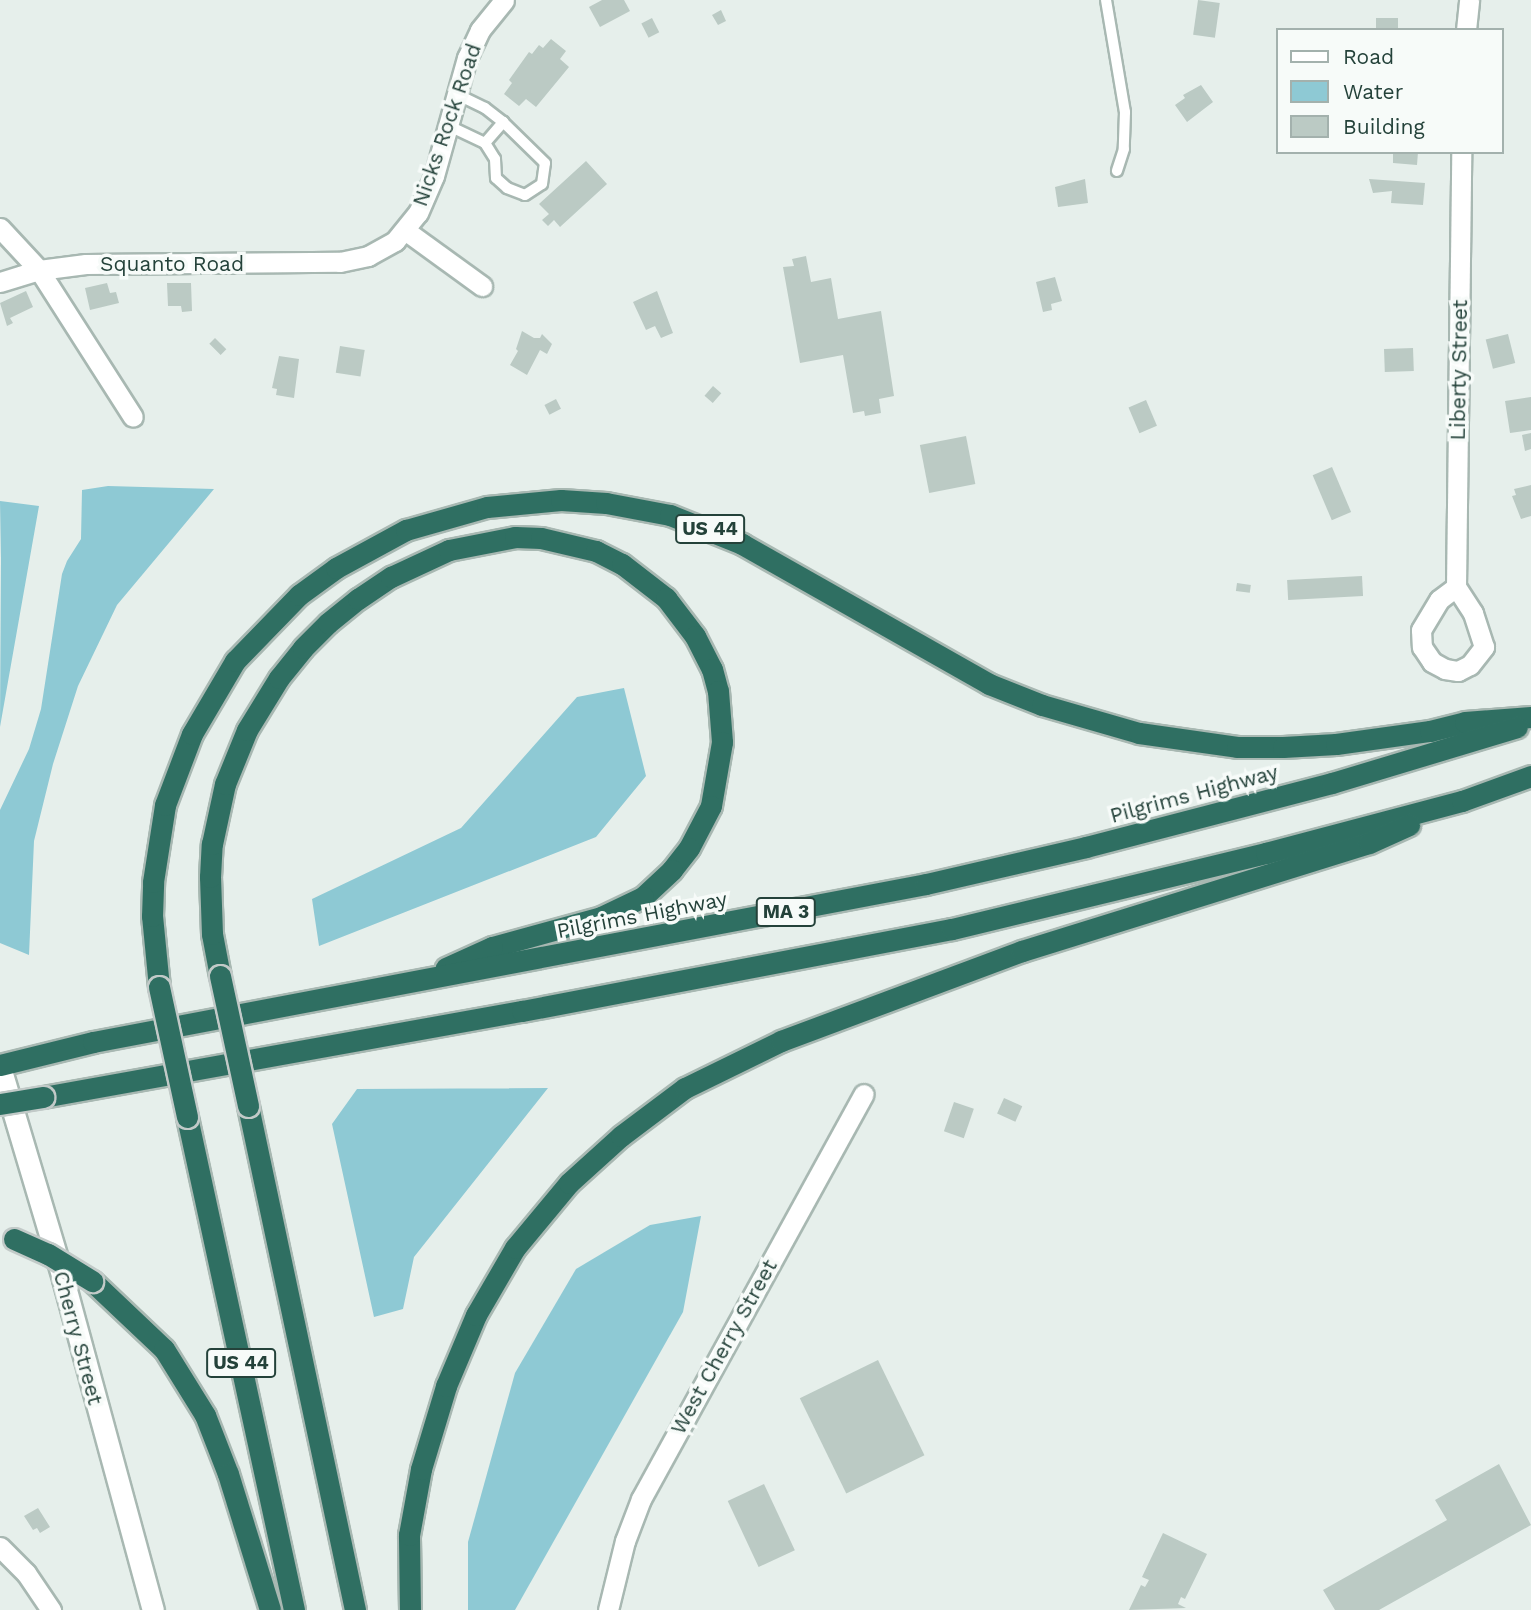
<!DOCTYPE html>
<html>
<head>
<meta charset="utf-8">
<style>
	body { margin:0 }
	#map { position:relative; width:1531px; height:1610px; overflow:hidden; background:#e6efeb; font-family:"Work Sans",sans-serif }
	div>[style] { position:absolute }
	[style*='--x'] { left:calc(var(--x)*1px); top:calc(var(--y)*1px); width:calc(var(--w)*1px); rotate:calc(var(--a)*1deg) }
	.water>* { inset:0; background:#8ec9d4 }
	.building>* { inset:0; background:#bbcac4; transform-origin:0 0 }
	.roads { filter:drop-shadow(2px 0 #a8b8b2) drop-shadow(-2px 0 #a8b8b2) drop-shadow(0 2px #a8b8b2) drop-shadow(0 -2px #a8b8b2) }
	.service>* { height:10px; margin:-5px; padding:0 5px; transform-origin:5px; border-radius:5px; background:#fff }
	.minor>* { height:19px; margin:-9.5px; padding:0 9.5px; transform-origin:9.5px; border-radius:9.5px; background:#fff }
	.secondary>* { height:21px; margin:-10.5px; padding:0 10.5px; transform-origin:10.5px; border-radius:10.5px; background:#fff }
	.motorway>* { height:21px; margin:-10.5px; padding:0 10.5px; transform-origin:10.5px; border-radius:10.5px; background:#2f6f62 }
	.bridges { filter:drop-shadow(2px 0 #c2cac8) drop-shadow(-2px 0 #c2cac8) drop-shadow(0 2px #c2cac8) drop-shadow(0 -2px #c2cac8) }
	.motorway-bridge>* { height:21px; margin:-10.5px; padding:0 10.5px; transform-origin:10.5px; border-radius:10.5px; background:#2f6f62 }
	span { translate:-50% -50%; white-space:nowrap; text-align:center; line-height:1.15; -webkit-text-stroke:7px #f7fbf9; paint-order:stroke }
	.shield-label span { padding:2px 5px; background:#f7fbf9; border:2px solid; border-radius:5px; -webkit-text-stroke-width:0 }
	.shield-label { font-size:19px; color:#24423a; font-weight:700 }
	.street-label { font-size:21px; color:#24423a }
	.legend { position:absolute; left:1276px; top:28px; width:228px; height:126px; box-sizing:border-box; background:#f7fbf9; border:2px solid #a3b1ad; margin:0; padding:9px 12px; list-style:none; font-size:21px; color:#24423a }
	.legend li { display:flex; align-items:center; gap:14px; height:35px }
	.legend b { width:35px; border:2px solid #a3b1ad }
</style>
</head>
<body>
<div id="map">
	<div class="water">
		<div style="clip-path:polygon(108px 486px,214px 489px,117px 605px,78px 686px,53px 764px,34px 841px,29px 955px,0 943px,0 810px,29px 749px,41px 709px,62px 574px,67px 561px,81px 539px,82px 490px)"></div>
		<div style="clip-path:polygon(0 501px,39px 506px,0 727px,1px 559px)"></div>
		<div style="clip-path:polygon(624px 688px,646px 776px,596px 837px,319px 946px,312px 899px,461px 828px,577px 697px)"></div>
		<div style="clip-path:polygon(548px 1088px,414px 1257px,403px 1309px,374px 1317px,332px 1124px,357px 1089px)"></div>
		<div style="clip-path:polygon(701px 1216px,683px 1312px,515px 1610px,468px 1610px,468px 1542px,515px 1373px,576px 1269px,650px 1225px)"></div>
	</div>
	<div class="building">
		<div style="clip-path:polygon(602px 0,624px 0,630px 11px,600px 27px,589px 7px)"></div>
		<div style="left:1198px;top:0;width:22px;height:35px;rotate:8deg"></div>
		<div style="clip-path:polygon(721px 10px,726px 21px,718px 25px,712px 15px)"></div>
		<div style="left:652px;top:18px;width:16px;height:12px;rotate:63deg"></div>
		<div style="left:1376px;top:18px;width:22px;height:12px"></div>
		<div style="clip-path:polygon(551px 39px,566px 51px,560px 59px,569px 67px,536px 107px,526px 99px,519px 106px,504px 94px,512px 83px,509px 80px,529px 52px,532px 54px,539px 45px,543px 48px)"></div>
		<div style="clip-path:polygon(1201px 85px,1213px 102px,1187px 122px,1175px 105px,1185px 98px,1183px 95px)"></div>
		<div style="clip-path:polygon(1393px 152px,1418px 152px,1417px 165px,1393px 163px)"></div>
		<div style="clip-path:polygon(586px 161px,607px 184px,560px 227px,554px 220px,548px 226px,542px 220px,549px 214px,539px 204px)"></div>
		<div style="clip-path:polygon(1085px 179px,1088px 203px,1058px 207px,1055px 187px)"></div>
		<div style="clip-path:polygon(1369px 179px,1425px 183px,1423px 205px,1391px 203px,1392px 191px,1373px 193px)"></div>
		<div style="clip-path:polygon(806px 256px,811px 282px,831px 278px,838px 319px,881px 311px,894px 396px,879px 399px,881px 413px,865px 416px,864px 411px,853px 413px,843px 355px,800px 363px,783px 267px,794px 266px,792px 259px)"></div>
		<div style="clip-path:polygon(1055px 277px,1062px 301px,1051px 304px,1052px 310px,1043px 312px,1036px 282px)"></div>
		<div style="clip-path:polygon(107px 283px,110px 293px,116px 292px,119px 303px,90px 310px,85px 288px)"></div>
		<div style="clip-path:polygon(167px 283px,191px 283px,192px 311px,182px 312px,181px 306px,168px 306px)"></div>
		<div style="clip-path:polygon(26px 291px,33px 307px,10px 318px,13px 323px,7px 326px,0 303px)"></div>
		<div style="clip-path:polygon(657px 291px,673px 333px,661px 338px,655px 326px,646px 330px,633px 302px)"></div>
		<div style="clip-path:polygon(522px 331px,534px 338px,540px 338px,542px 334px,552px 344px,547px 354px,540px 350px,527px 375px,510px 365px,518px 351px,516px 349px)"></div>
		<div style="left:1508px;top:334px;width:30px;height:23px;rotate:76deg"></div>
		<div style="left:215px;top:338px;width:16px;height:8px;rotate:45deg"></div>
		<div style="left:340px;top:346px;width:25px;height:27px;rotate:9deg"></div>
		<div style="left:1413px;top:348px;width:23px;height:29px;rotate:88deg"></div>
		<div style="clip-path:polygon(279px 356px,299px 359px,294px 398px,276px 395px,277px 389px,272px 388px)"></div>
		<div style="left:713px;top:386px;width:11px;height:13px;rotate:41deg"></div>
		<div style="clip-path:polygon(1531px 397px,1531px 430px,1510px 433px,1505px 401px)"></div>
		<div style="left:556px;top:399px;width:11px;height:13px;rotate:63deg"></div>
		<div style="left:1146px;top:400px;width:28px;height:19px;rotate:67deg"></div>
		<div style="clip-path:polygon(1531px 433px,1531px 449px,1525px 451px,1522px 435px)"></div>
		<div style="left:966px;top:436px;width:49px;height:47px;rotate:79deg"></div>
		<div style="left:1332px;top:467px;width:49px;height:21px;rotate:67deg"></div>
		<div style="clip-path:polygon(1531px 485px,1531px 516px,1521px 519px,1512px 496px,1516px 495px,1514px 489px)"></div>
		<div style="left:1362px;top:576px;width:20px;height:75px;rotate:87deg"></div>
		<div style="left:1237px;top:583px;width:14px;height:8px;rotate:8deg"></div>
		<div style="left:1004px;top:1098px;width:20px;height:17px;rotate:24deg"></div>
		<div style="left:954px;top:1102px;width:21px;height:31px;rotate:19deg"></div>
		<div style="left:878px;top:1360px;width:106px;height:87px;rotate:64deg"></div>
		<div style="clip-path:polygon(1499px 1464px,1531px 1525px,1379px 1610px,1335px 1610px,1323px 1590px,1447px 1520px,1435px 1500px)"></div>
		<div style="left:764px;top:1484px;width:73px;height:40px;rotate:65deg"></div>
		<div style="clip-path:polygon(38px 1508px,50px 1527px,40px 1533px,37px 1528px,33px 1530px,24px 1516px)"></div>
		<div style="clip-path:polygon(1163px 1533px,1207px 1554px,1185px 1599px,1181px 1597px,1178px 1604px,1186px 1608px,1129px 1610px,1141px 1585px,1145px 1587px,1149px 1580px,1142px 1577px)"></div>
	</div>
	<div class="roads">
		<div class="service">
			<div style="--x:1106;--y:0;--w:114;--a:80.4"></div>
			<div style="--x:1125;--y:112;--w:37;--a:92"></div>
			<div style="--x:1124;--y:149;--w:23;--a:108"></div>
			<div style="--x:447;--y:125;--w:42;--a:25.3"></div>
			<div style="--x:485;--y:143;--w:19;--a:58"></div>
			<div style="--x:495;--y:159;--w:19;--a:87"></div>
			<div style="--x:496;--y:178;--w:15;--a:42"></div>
			<div style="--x:507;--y:188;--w:19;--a:21"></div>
			<div style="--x:525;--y:195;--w:20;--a:-33"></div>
			<div style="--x:542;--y:184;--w:21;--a:-82"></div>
			<div style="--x:545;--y:163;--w:59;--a:-135.7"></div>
			<div style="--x:503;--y:122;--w:23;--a:-142"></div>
			<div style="--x:485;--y:108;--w:32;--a:-154"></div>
			<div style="--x:485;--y:143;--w:28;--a:-49"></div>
		</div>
		<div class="minor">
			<div style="--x:1466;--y:30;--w:30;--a:-84"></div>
			<div style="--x:0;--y:228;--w:57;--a:47.1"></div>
			<div style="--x:39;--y:270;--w:174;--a:57.4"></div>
			<div style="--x:406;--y:231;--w:94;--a:35.9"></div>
			<div style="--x:0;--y:282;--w:41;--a:-17.1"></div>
			<div style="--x:39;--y:270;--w:47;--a:-7.3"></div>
			<div style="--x:86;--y:264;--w:254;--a:-0.5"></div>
			<div style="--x:340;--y:262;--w:29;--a:-12"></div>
			<div style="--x:368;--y:256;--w:31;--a:-29"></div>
			<div style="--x:395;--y:241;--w:36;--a:-51"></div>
			<div style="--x:418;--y:213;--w:40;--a:-66.6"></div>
			<div style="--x:434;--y:176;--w:123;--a:-74.4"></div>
			<div style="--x:467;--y:58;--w:31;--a:-65"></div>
			<div style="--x:480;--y:30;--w:38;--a:-51"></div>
			<div style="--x:1456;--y:587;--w:21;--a:143"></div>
			<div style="--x:1439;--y:600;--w:35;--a:121"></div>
			<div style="--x:1421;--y:630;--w:17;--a:87"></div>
			<div style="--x:1422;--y:647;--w:18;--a:56"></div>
			<div style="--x:1432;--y:662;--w:15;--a:28"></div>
			<div style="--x:1445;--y:669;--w:13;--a:9"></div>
			<div style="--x:1458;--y:671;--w:13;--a:-27"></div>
			<div style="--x:1470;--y:665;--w:23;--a:-52"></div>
			<div style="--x:1484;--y:647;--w:36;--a:-108"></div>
			<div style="--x:1473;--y:613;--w:31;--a:-123"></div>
			<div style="--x:1456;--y:587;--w:435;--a:-89.3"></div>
			<div style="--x:0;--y:1547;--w:37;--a:45"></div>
			<div style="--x:26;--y:1573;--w:45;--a:56"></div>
			<div style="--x:608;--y:1610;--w:71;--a:-76.2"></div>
			<div style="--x:625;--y:1541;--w:45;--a:-69.1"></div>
			<div style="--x:641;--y:1499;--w:462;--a:-61.2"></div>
		</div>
		<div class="secondary">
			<div style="--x:0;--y:1067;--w:221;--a:73.4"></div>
			<div style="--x:63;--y:1279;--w:343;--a:74.8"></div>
		</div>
		<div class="motorway">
			<div style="--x:220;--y:976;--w:43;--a:-100.8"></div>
			<div style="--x:212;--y:934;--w:57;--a:-92"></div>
			<div style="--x:210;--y:877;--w:33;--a:-87"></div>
			<div style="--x:212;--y:844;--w:61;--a:-77.8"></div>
			<div style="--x:225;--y:784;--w:58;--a:-67.8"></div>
			<div style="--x:247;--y:730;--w:61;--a:-58.4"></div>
			<div style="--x:279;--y:678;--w:38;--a:-51"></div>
			<div style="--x:303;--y:648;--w:35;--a:-45"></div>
			<div style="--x:328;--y:623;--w:38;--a:-39"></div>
			<div style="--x:358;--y:599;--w:40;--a:-34"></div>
			<div style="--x:391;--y:577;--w:64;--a:-25"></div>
			<div style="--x:449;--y:550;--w:67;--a:-11.1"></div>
			<div style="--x:515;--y:537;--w:26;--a:2"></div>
			<div style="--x:541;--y:538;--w:57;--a:13.3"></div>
			<div style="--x:596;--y:551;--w:29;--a:27"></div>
			<div style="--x:622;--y:564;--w:56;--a:37.7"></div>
			<div style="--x:666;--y:598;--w:48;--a:52.7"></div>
			<div style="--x:695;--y:636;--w:37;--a:63"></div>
			<div style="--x:712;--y:669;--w:23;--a:75"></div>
			<div style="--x:718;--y:691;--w:51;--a:85.5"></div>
			<div style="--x:722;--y:742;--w:65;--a:99.8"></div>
			<div style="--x:711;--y:806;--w:47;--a:117.6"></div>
			<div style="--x:689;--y:848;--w:28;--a:128"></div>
			<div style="--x:672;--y:870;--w:40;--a:137"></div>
			<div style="--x:643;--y:897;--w:47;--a:154.5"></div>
			<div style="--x:601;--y:917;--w:113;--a:164.6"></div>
			<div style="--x:492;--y:947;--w:51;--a:155.5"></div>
			<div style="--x:159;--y:987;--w:71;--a:-95.6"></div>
			<div style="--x:152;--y:916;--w:34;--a:-88"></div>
			<div style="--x:153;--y:882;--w:78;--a:-81.1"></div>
			<div style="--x:165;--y:805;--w:76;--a:-69.2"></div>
			<div style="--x:192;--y:734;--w:85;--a:-59.5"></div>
			<div style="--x:235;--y:661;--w:92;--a:-45.9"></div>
			<div style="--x:299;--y:595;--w:46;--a:-36.1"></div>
			<div style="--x:336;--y:568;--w:80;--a:-28.5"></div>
			<div style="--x:406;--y:530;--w:84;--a:-15.9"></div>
			<div style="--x:487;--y:507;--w:74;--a:-5.4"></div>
			<div style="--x:561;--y:500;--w:45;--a:3.8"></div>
			<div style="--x:606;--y:503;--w:65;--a:10.6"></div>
			<div style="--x:670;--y:515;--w:78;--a:21.9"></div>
			<div style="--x:742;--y:544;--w:284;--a:29.5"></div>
			<div style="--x:989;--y:684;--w:57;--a:21.6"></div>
			<div style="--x:1042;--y:705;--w:101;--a:16.1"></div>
			<div style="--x:1139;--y:733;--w:99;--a:8.1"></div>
			<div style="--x:1237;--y:747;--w:46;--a:0"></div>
			<div style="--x:1283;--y:747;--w:53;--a:-3.2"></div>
			<div style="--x:1336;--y:744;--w:95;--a:-7.9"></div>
			<div style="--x:1430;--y:731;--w:36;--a:-14"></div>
			<div style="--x:1465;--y:722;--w:66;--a:-4.3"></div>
			<div style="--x:0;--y:1065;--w:96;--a:-13.9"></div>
			<div style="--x:93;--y:1042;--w:848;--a:-10.74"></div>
			<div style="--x:926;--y:884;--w:164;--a:-13"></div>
			<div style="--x:1086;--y:847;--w:254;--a:-14.6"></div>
			<div style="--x:1332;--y:783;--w:193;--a:-16.8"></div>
			<div style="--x:43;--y:1097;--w:487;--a:-10.2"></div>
			<div style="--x:522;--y:1011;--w:438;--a:-10.8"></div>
			<div style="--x:952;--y:929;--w:323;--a:-13.6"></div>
			<div style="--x:1266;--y:853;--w:203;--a:-14.9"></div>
			<div style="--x:1462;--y:801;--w:73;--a:-19.9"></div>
			<div style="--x:248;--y:1106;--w:515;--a:78.01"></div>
			<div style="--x:187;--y:1117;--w:504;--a:77.75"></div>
			<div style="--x:92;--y:1281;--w:99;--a:43.4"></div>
			<div style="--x:164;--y:1349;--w:78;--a:58.2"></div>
			<div style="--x:205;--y:1415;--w:63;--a:68.7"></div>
			<div style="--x:228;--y:1474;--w:142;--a:72.8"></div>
			<div style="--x:410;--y:1610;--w:75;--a:-90.8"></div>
			<div style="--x:409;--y:1535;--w:67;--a:-79.7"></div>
			<div style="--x:421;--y:1469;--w:87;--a:-73.2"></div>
			<div style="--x:446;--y:1386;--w:77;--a:-67.1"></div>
			<div style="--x:476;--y:1315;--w:78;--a:-59.8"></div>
			<div style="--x:515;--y:1248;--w:85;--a:-50.3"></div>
			<div style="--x:569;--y:1183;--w:70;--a:-42.1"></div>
			<div style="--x:621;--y:1136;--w:80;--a:-36.9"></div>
			<div style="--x:685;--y:1088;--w:107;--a:-26.1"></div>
			<div style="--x:781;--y:1041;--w:257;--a:-20.5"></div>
			<div style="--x:1022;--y:951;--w:363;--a:-17.3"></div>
			<div style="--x:1369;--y:843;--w:44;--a:-24.2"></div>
		</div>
	</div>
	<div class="bridges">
		<div class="motorway-bridge">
			<div style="--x:220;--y:976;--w:133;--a:77.8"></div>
			<div style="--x:159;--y:987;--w:133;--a:77.8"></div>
			<div style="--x:0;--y:1104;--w:44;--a:-9.2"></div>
			<div style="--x:14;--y:1239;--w:37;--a:24"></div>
			<div style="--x:48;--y:1254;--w:52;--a:31.5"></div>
		</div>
	</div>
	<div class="shield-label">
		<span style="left:710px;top:529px">US 44</span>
		<span style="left:786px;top:912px">MA 3</span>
		<span style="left:241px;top:1363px">US 44</span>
	</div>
	<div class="street-label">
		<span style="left:447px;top:125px;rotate:-71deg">Nicks Rock Road</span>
		<span style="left:172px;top:264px">Squanto Road</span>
		<span style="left:1459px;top:370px;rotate:-89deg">Liberty Street</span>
		<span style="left:1194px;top:794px;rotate:-15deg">Pilgrims Highway</span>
		<span style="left:642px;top:915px;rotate:-11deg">Pilgrims Highway</span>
		<span style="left:78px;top:1338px;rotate:75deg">Cherry Street</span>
		<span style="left:724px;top:1347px;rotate:-61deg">West Cherry Street</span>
	</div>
	<ul class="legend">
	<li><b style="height:9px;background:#fff"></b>Road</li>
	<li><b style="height:19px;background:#8ec9d4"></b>Water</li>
	<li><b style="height:19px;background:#bbcac4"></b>Building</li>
	</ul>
</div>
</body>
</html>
